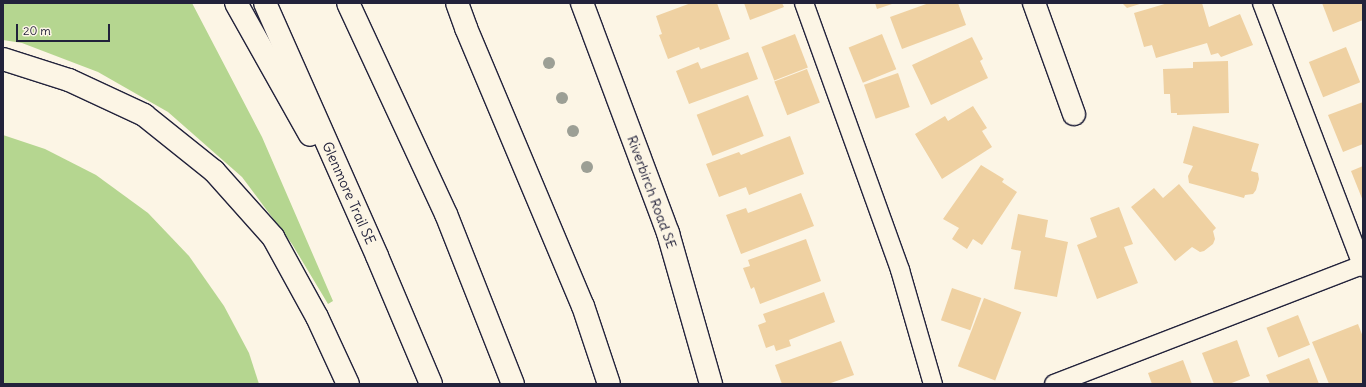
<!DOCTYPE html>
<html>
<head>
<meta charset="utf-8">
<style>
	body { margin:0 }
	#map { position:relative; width:1366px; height:387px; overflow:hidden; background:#fcf5e5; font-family:Delius,sans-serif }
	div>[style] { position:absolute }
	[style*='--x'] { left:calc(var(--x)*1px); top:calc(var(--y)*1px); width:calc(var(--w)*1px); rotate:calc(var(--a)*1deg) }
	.green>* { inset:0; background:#b5d690 }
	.building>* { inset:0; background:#efd1a2; transform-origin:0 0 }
	.roads { filter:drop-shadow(1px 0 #22223b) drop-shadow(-1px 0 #22223b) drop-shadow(0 1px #22223b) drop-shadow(0 -1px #22223b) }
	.lane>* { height:18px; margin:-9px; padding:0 9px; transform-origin:9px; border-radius:9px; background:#fcf5e5 }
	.street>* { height:22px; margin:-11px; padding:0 11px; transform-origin:11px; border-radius:11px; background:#fcf5e5 }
	.highway>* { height:22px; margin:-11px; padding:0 11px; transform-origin:11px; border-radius:11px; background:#fcf5e5 }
	.trees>* { width:12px; height:12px; margin:-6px; border-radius:50%; background:#9c9f95 }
	span { translate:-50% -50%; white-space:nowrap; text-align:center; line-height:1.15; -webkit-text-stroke:3.5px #fcf5e5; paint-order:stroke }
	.street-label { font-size:14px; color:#22223b }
	.frame { position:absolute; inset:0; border:4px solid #22223b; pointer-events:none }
	.scale { position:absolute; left:16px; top:24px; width:94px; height:18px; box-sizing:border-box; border:2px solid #22223b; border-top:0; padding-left:5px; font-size:12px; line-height:14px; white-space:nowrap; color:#22223b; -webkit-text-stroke:3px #fcf5e5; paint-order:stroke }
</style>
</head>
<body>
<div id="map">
	<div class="green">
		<div style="clip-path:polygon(3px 3px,192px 3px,262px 137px,333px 301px,328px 304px,292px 244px,242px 177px,168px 112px,98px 72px,22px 43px,3px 40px)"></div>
		<div style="clip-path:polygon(3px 135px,45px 149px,96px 175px,148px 213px,189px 256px,224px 306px,249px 353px,259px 384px,3px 384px)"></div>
	</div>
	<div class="building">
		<div style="clip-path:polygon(691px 3px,717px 3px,730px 39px,700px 50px,699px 47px,668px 59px,659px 35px,662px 34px,656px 16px)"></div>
		<div style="clip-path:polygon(744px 3px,782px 3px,784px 7px,750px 20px)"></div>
		<div style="clip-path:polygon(875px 3px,895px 3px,877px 9px)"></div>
		<div style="clip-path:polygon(929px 3px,958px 3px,966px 25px,902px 49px,890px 17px)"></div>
		<div style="clip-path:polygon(1122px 3px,1143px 3px,1127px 8px)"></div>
		<div style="clip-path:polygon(1168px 3px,1202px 3px,1209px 27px,1240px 14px,1253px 45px,1221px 57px,1218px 53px,1211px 55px,1207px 43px,1156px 58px,1152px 45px,1144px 47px,1134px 13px)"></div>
		<div style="clip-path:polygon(1322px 3px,1363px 3px,1363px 20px,1333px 32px)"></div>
		<div style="left:795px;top:34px;width:36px;height:36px;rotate:69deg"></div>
		<div style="left:882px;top:34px;width:38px;height:36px;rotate:68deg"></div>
		<div style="clip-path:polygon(972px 37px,983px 59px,980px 61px,988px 78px,931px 105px,912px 65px)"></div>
		<div style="left:1346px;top:47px;width:38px;height:40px;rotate:68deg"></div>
		<div style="clip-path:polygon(748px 52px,758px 79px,689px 104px,676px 71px,698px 62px,701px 69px)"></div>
		<div style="clip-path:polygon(1228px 61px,1229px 113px,1177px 115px,1177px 113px,1171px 113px,1170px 94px,1164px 94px,1163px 69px,1193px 68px,1193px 62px)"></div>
		<div style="left:807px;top:69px;width:36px;height:35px;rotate:69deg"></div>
		<div style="left:898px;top:73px;width:36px;height:36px;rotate:71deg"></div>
		<div style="left:748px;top:95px;width:44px;height:55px;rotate:69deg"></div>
		<div style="clip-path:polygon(1363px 102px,1363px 144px,1343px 152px,1328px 115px)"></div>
		<div style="clip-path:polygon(973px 106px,987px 128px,982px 131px,992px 147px,942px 179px,915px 134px,945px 116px,948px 121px)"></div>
		<div style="clip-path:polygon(1193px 126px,1259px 144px,1251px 171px,1258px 173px,1259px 179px,1256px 190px,1253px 194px,1245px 195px,1244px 198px,1189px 183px,1188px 176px,1193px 166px,1183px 163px)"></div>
		<div style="clip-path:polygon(790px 136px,804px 174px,749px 195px,746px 187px,719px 197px,706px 164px,739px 152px,741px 155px)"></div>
		<div style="clip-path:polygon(981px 165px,1004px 179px,1002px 182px,1017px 192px,982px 245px,973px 239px,967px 249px,952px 239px,959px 228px,943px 219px)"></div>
		<div style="clip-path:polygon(1363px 166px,1363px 201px,1351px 171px)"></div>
		<div style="clip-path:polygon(1179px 184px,1216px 228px,1213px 231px,1215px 239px,1213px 244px,1204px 251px,1200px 252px,1192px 247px,1175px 261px,1131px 207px,1154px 188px,1163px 198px)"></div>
		<div style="clip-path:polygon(801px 193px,814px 226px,741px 254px,726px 215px,746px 208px,748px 213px)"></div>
		<div style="clip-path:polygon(1119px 207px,1133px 244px,1124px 247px,1138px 283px,1097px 299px,1077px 245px,1097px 237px,1090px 218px)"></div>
		<div style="clip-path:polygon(1018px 214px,1048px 220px,1045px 237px,1068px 242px,1057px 297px,1014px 289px,1021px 251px,1011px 249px)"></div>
		<div style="clip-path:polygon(806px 239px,821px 281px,760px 304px,754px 287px,751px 289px,743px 268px,750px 266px,748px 260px)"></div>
		<div style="left:952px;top:288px;width:31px;height:34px;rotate:19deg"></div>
		<div style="clip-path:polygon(824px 292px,835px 322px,789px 340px,791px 346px,776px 351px,774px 345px,766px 348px,758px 325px,766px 322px,763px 314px)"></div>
		<div style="left:984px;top:298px;width:40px;height:73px;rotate:21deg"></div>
		<div style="left:1298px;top:315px;width:32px;height:34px;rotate:68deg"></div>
		<div style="clip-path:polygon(1358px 324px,1363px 337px,1363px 384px,1329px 384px,1312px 342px)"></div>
		<div style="clip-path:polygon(1237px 340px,1250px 376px,1229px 384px,1214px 384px,1202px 353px)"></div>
		<div style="clip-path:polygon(841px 341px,854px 375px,828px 384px,782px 384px,775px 365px)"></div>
		<div style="clip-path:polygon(1309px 358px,1319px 384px,1270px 384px,1266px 375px)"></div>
		<div style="clip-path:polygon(1183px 360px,1192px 384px,1152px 384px,1148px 373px)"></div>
	</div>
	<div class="roads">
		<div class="lane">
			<div style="--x:804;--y:3;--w:284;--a:70.2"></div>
			<div style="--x:900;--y:270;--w:119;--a:73.9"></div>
			<div style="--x:1262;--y:3;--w:283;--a:69.1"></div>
			<div style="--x:1054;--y:384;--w:330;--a:-21.1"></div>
		</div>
		<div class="street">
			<div style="--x:582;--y:3;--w:246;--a:69.5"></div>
			<div style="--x:668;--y:233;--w:157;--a:74.1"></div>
			<div style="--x:1034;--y:3;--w:118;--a:70.2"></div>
		</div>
		<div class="highway">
			<div style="--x:236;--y:3;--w:151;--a:60.7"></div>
			<div style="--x:265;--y:3;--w:277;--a:66.1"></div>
			<div style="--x:377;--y:256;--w:139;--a:67.1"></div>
			<div style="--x:348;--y:3;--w:233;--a:65.1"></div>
			<div style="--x:446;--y:214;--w:183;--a:68.5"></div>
			<div style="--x:457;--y:3;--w:27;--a:70"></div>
			<div style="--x:466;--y:28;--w:302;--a:67.2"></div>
			<div style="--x:583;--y:306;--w:82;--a:71.6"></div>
			<div style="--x:3;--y:59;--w:69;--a:17.7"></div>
			<div style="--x:69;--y:80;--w:83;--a:25"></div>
			<div style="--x:144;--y:115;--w:90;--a:38.7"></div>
			<div style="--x:214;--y:171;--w:89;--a:48.2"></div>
			<div style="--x:273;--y:237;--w:91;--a:61.2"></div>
			<div style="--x:317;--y:317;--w:74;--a:65.2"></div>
		</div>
	</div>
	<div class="trees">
		<div style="left:549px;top:63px"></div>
		<div style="left:562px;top:98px"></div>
		<div style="left:573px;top:131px"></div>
		<div style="left:587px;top:167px"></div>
	</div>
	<div class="street-label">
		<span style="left:652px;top:192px;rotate:70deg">Riverbirch Road SE</span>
		<span style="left:349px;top:193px;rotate:66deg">Glenmore Trail SE</span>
	</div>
	<div class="frame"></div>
	<div class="scale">20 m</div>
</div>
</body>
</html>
